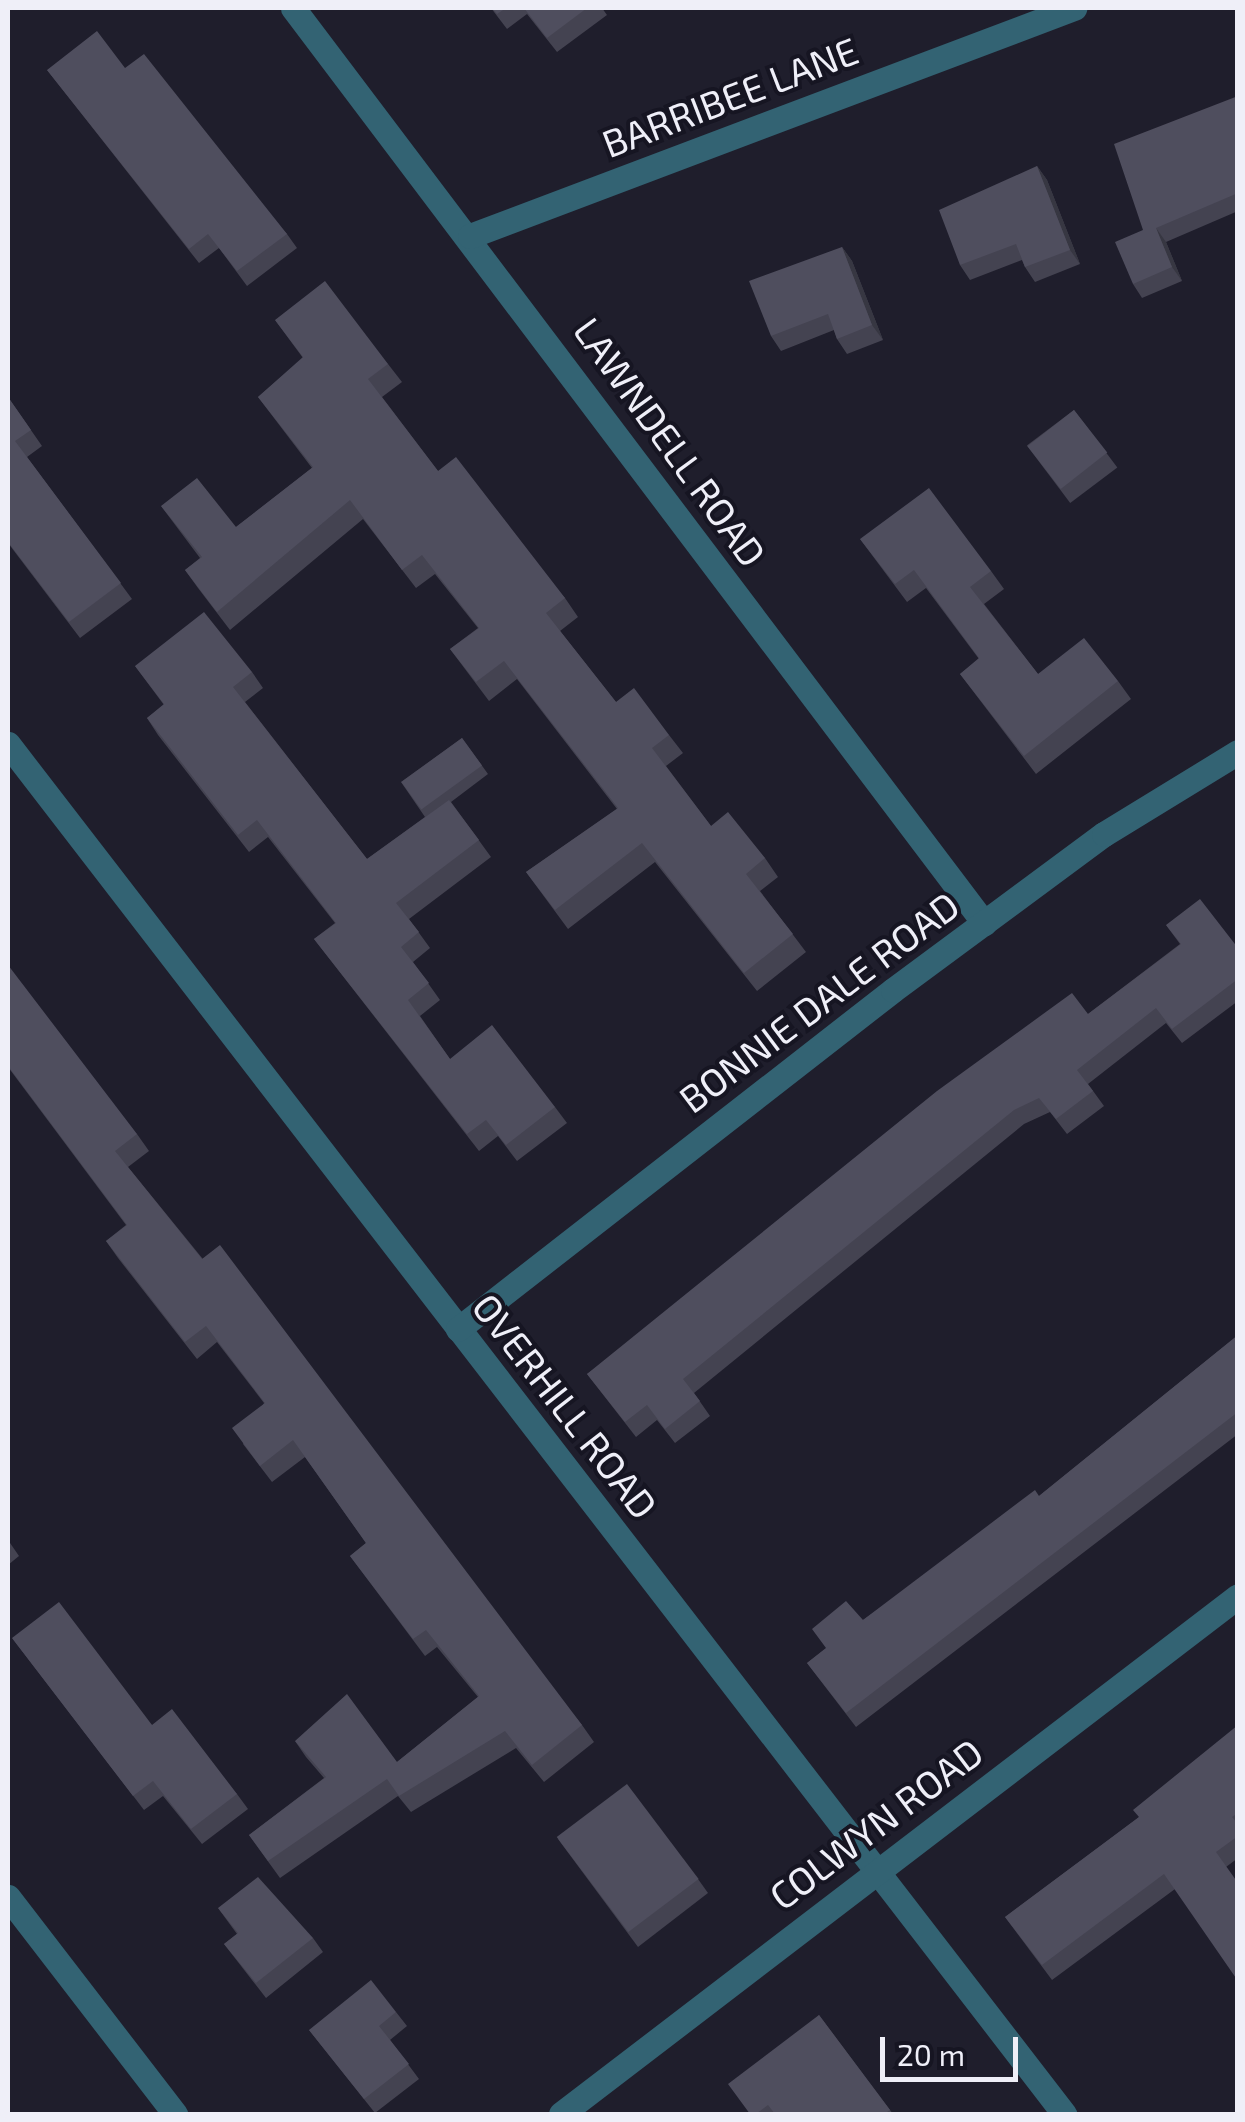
<!DOCTYPE html>
<html>
<head>
<meta charset="utf-8">
<style>
	body { margin:0 }
	#map { position:relative; width:1245px; height:2122px; overflow:hidden; background:#1f1e2c; font-family:"Exo 2",sans-serif }
	div>[style] { position:absolute }
	[style*='--x'] { left:calc(var(--x)*1px); top:calc(var(--y)*1px); width:calc(var(--w)*1px); rotate:calc(var(--a)*1deg) }
	.minor>* { height:25px; margin:-12.5px; padding:0 12.5px; transform-origin:12.5px; border-radius:12.5px; background:#336373 }
	.wall>* { inset:0; background:#444351; transform-origin:0 0 }
	.shaded-wall>* { inset:0; background:#373742 }
	.building>* { inset:0; background:#4f4e5e; transform-origin:0 0 }
	span { translate:-50% -50%; white-space:nowrap; text-align:center; line-height:1.15; -webkit-text-stroke:8px #161522; paint-order:stroke }
	.street-label { font-size:38px; color:#efeff8 }
	.frame { position:absolute; inset:0; border:10px solid #efeff8; pointer-events:none }
	.scale { position:absolute; left:880px; top:2037px; width:138px; height:45px; box-sizing:border-box; border:5px solid #efeff8; border-top:0; padding-left:12px; font-size:30px; line-height:35px; white-space:nowrap; color:#efeff8; -webkit-text-stroke:8px #161522; paint-order:stroke }
</style>
</head>
<body>
<div id="map">
	<div class="minor">
		<div style="--x:293;--y:8;--w:1147;--a:52.94"></div>
		<div style="--x:470;--y:236;--w:646;--a:-20.68"></div>
		<div style="--x:8;--y:744;--w:1730;--a:52.37"></div>
		<div style="--x:458;--y:1329;--w:551;--a:-37.93"></div>
		<div style="--x:893;--y:990;--w:262;--a:-36.5"></div>
		<div style="--x:1104;--y:834;--w:157;--a:-31.5"></div>
		<div style="--x:8;--y:1897;--w:274;--a:52.4"></div>
		<div style="--x:561;--y:2114;--w:852;--a:-37.42"></div>
	</div>
	<div class="wall">
		<div style="clip-path:polygon(491px 8px,602px 8px,607px 15px,557px 52px,527px 14px,507px 29px)"></div>
		<div style="clip-path:polygon(125px 68px,287px 234px,297px 248px,247px 286px,219px 248px,199px 263px,47px 70px)"></div>
		<div style="clip-path:polygon(1238px 96px,1238px 211px,1166px 242px,1182px 281px,1142px 298px,1133px 284px,1143px 230px)"></div>
		<div style="clip-path:polygon(1037px 166px,1047px 180px,1080px 264px,1035px 282px,1025px 267px,1022px 260px,970px 280px,960px 265px)"></div>
		<div style="clip-path:polygon(842px 247px,852px 261px,883px 340px,847px 354px,837px 339px,834px 330px,781px 351px,771px 336px)"></div>
		<div style="clip-path:polygon(275px 320px,388px 364px,402px 382px,382px 397px,438px 471px,565px 598px,578px 617px,560px 631px,616px 702px,669px 735px,683px 753px,666px 766px,711px 826px,765px 858px,778px 877px,760px 891px,806px 952px,757px 991px,655px 862px,568px 929px,526px 872px,617px 809px,517px 679px,489px 701px,450px 649px,478px 628px,435px 574px,416px 588px,363px 519px,230px 630px,198px 588px,185px 570px,200px 558px,161px 506px,236px 527px,312px 468px,258px 397px,303px 358px)"></div>
		<div style="clip-path:polygon(8px 397px,42px 446px,27px 457px,132px 599px,80px 638px,8px 543px)"></div>
		<div style="left:1074px;top:410px;width:72px;height:59px;rotate:53deg"></div>
		<div style="clip-path:polygon(860px 539px,991px 571px,1004px 589px,984px 604px,1038px 674px,1118px 681px,1131px 699px,1036px 774px,960px 674px,979px 659px,926px 588px,907px 602px)"></div>
		<div style="clip-path:polygon(135px 666px,252px 672px,263px 688px,245px 702px,367px 859px,425px 817px,401px 782px,462px 738px,488px 774px,451px 802px,491px 857px,409px 919px,430px 948px,413px 962px,440px 1000px,420px 1016px,450px 1059px,555px 1107px,567px 1123px,517px 1161px,498px 1136px,479px 1151px,314px 939px,335px 923px,268px 837px,249px 852px,158px 735px,147px 718px,164px 705px)"></div>
		<div style="clip-path:polygon(1166px 925px,1238px 948px,1238px 1001px,1182px 1043px,1166px 1023px,1088px 1084px,1104px 1106px,1067px 1134px,1050px 1112px,1024px 1124px,694px 1393px,710px 1416px,675px 1443px,657px 1420px,636px 1437px,587px 1374px,1088px 1014px,1180px 944px)"></div>
		<div style="clip-path:polygon(8px 1067px,137px 1134px,149px 1151px,128px 1167px,582px 1725px,594px 1742px,544px 1782px,516px 1748px,411px 1812px,398px 1796px,280px 1878px,249px 1835px,324px 1778px,306px 1757px,295px 1741px,397px 1762px,478px 1697px,437px 1647px,425px 1656px,350px 1556px,366px 1543px,305px 1457px,272px 1482px,243px 1444px,264px 1403px,217px 1342px,197px 1359px,118px 1258px,106px 1241px,126px 1225px)"></div>
		<div style="clip-path:polygon(1238px 1335px,1238px 1434px,856px 1727px,807px 1663px,863px 1620px,1039px 1496px)"></div>
		<div style="clip-path:polygon(8px 1540px,19px 1556px,8px 1565px)"></div>
		<div style="clip-path:polygon(12px 1638px,152px 1725px,237px 1794px,248px 1809px,202px 1844px,163px 1796px,144px 1810px)"></div>
		<div style="clip-path:polygon(1238px 1725px,1238px 1858px,1226px 1867px,1175px 1889px,1052px 1980px,1005px 1917px,1138px 1818px)"></div>
		<div style="clip-path:polygon(558px 1839px,698px 1879px,708px 1893px,638px 1947px)"></div>
		<div style="clip-path:polygon(218px 1908px,313px 1938px,323px 1952px,266px 1998px,224px 1944px,237px 1934px)"></div>
		<div style="clip-path:polygon(396px 2012px,407px 2026px,390px 2040px,419px 2079px,375px 2113px,309px 2030px)"></div>
		<div style="clip-path:polygon(819px 2015px,893px 2114px,750px 2114px)"></div>
	</div>
	<div class="shaded-wall">
		<div style="clip-path:polygon(1037px 166px,1047px 180px,1080px 264px,1070px 250px)"></div>
		<div style="clip-path:polygon(1156px 228px,1166px 242px,1182px 281px,1172px 267px)"></div>
		<div style="clip-path:polygon(842px 247px,852px 261px,883px 340px,872px 325px)"></div>
	</div>
	<div class="building">
		<div style="clip-path:polygon(492px 8px,506px 8px,497px 14px)"></div>
		<div style="clip-path:polygon(524px 8px,587px 8px,547px 38px)"></div>
		<div style="clip-path:polygon(97px 31px,125px 68px,144px 54px,287px 234px,237px 271px,208px 234px,189px 249px,47px 70px)"></div>
		<div style="clip-path:polygon(1238px 96px,1238px 193px,1156px 228px,1172px 267px,1133px 284px,1115px 242px,1143px 230px,1114px 144px)"></div>
		<div style="clip-path:polygon(1037px 166px,1070px 250px,1025px 267px,1016px 244px,960px 265px,939px 210px)"></div>
		<div style="clip-path:polygon(842px 247px,872px 325px,837px 339px,828px 314px,771px 336px,749px 281px)"></div>
		<div style="clip-path:polygon(325px 281px,388px 364px,368px 379px,438px 471px,456px 457px,565px 598px,546px 613px,616px 702px,634px 688px,669px 735px,652px 748px,711px 826px,728px 812px,765px 858px,746px 874px,793px 934px,744px 973px,642px 843px,555px 910px,526px 872px,618px 808px,504px 661px,476px 682px,450px 649px,479px 628px,422px 555px,402px 570px,350px 500px,217px 612px,185px 570px,202px 557px,161px 506px,197px 478px,236px 527px,313px 467px,258px 397px,303px 357px,275px 320px)"></div>
		<div style="clip-path:polygon(8px 397px,31px 430px,15px 441px,121px 583px,69px 622px,8px 542px)"></div>
		<div style="left:1074px;top:410px;width:54px;height:59px;rotate:52deg"></div>
		<div style="clip-path:polygon(929px 488px,991px 571px,970px 587px,1038px 674px,1084px 638px,1118px 681px,1024px 756px,960px 674px,979px 658px,914px 570px,895px 584px,860px 539px)"></div>
		<div style="clip-path:polygon(204px 612px,252px 672px,233px 687px,367px 859px,449px 800px,479px 840px,396px 903px,419px 932px,401px 947px,429px 983px,408px 1000px,450px 1059px,492px 1025px,555px 1107px,506px 1145px,486px 1120px,467px 1134px,314px 939px,336px 923px,257px 820px,238px 835px,147px 718px,164px 704px,135px 666px)"></div>
		<div style="left:462px;top:738px;width:34px;height:75px;rotate:54deg"></div>
		<div style="clip-path:polygon(1200px 899px,1238px 948px,1238px 979px,1172px 1029px,1156px 1008px,1077px 1070px,1093px 1091px,1056px 1119px,1039px 1098px,1014px 1110px,683px 1379px,700px 1401px,665px 1429px,647px 1405px,625px 1422px,587px 1374px,937px 1091px,1072px 993px,1088px 1014px,1181px 944px,1166px 925px)"></div>
		<div style="clip-path:polygon(8px 965px,137px 1134px,115px 1151px,202px 1259px,220px 1245px,582px 1725px,532px 1765px,505px 1731px,399px 1796px,387px 1779px,268px 1861px,249px 1835px,326px 1777px,295px 1741px,347px 1694px,397px 1762px,479px 1696px,426px 1630px,413px 1639px,350px 1556px,366px 1543px,293px 1440px,260px 1466px,232px 1428px,265px 1403px,206px 1326px,185px 1342px,106px 1241px,127px 1225px,8px 1066px)"></div>
		<div style="clip-path:polygon(1238px 1335px,1238px 1412px,846px 1713px,807px 1663px,826px 1648px,812px 1629px,846px 1601px,863px 1620px,1035px 1490px,1039px 1496px)"></div>
		<div style="clip-path:polygon(59px 1602px,152px 1725px,172px 1709px,237px 1794px,191px 1829px,153px 1781px,133px 1796px,12px 1638px)"></div>
		<div style="clip-path:polygon(1238px 1725px,1238px 1813px,1232px 1817px,1238px 1824px,1238px 1836px,1216px 1852px,1238px 1883px,1238px 1981px,1164px 1874px,1042px 1965px,1005px 1917px,1139px 1817px,1133px 1810px)"></div>
		<div style="left:627px;top:1784px;width:119px;height:88px;rotate:53deg"></div>
		<div style="clip-path:polygon(258px 1877px,313px 1938px,256px 1983px,224px 1944px,238px 1933px,218px 1908px)"></div>
		<div style="clip-path:polygon(371px 1980px,396px 2012px,379px 2026px,409px 2064px,364px 2099px,309px 2030px)"></div>
		<div style="clip-path:polygon(819px 2015px,890px 2110px,884px 2114px,775px 2114px,768px 2105px,756px 2114px,750px 2114px,728px 2084px)"></div>
	</div>
	<div class="street-label">
		<span style="left:730px;top:97px;rotate:-21deg">BARRIBEE LANE</span>
		<span style="left:670px;top:442px;rotate:54deg">LAWNDELL ROAD</span>
		<span style="left:819px;top:1002px;rotate:-37deg">BONNIE DALE ROAD</span>
		<span style="left:565px;top:1406px;rotate:52deg">OVERHILL ROAD</span>
		<span style="left:876px;top:1824px;rotate:-37deg">COLWYN ROAD</span>
	</div>
	<div class="frame"></div>
	<div class="scale">20 m</div>
</div>
</body>
</html>
